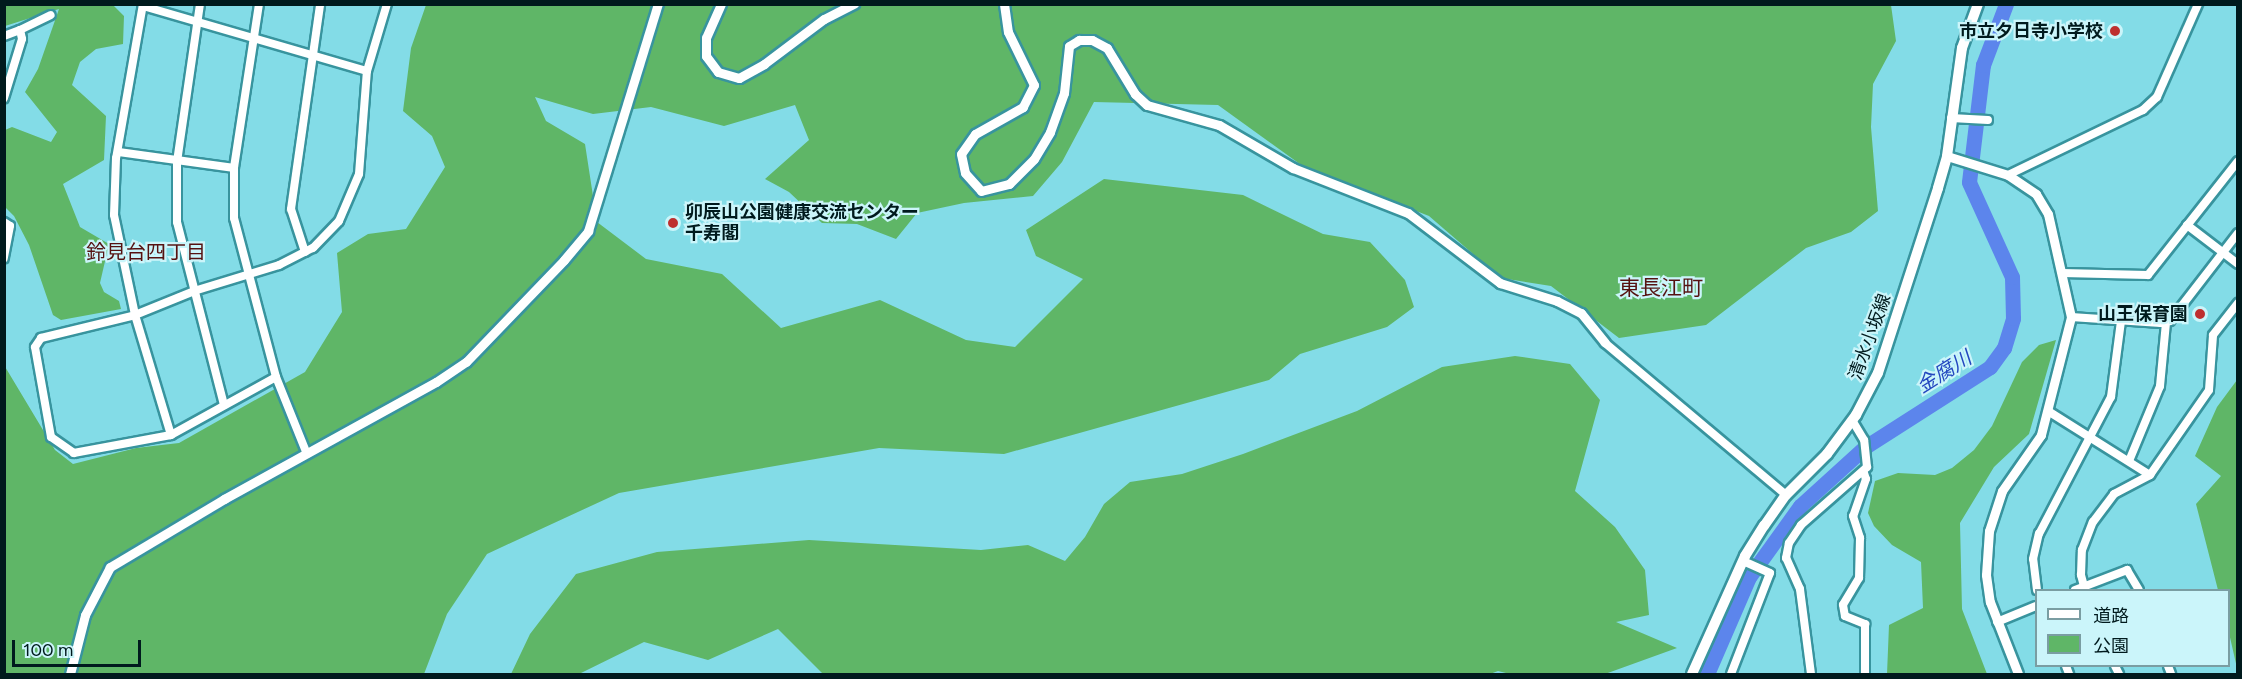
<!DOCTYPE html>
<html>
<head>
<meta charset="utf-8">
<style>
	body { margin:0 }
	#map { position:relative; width:2242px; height:679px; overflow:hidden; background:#83dce7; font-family:Figtree,"Noto Sans JP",sans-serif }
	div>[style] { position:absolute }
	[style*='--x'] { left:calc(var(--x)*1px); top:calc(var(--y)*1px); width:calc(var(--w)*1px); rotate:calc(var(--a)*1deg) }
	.green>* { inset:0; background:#5fb667 }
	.river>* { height:15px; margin:-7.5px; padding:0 7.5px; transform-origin:7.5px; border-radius:7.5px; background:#5c85ec }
	.roads { filter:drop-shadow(2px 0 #38949e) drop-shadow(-2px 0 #38949e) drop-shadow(0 2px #38949e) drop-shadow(0 -2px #38949e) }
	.minor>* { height:8px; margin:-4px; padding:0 4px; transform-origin:4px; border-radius:4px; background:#fff }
	.tertiary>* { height:9px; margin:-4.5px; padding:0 4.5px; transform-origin:4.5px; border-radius:4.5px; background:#fff }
	.secondary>* { height:10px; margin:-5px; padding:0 5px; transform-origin:5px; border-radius:5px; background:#fff }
	.dots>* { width:16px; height:16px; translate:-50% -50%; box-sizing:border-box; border:3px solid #cbf5fa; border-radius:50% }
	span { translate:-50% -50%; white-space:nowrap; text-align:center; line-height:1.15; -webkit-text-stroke:4.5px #cbf5fa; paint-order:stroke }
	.poi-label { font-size:18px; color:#001a1d; font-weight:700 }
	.right { translate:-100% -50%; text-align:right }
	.left { translate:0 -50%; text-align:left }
	.street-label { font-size:18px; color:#001a1d }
	.neighbourhood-label { font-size:20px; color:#561211 }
	.water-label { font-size:20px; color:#2347bf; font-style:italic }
	.quarter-label { font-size:21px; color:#561211 }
	.frame { position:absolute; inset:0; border:6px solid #001a1d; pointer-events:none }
	.legend { position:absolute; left:2035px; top:589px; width:195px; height:78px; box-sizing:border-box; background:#cbf5fa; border:2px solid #7a9da2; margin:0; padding:8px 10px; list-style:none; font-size:18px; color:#001a1d }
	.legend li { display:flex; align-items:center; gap:12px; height:30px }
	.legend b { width:30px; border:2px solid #7a9da2 }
	.scale { position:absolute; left:12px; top:640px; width:129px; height:27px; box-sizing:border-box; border:3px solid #001a1d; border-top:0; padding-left:8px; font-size:18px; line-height:21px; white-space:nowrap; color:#001a1d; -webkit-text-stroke:4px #cbf5fa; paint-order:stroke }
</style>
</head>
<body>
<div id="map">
	<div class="green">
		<div style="clip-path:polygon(113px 5px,124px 16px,123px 44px,96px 49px,80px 62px,72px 85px,106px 116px,104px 160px,63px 184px,80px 227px,109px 244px,100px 283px,104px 292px,119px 301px,121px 309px,61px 320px,53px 315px,29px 245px,14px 216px,5px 207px,5px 130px,12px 127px,51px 142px,57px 132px,25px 92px,38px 69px,59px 9px,5px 26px,4px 6px)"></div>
		<div style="clip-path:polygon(426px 5px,1891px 5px,1896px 41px,1873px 84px,1871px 127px,1878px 211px,1851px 232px,1806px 248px,1706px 325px,1619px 338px,1551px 286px,1501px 278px,1429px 216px,1304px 167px,1218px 105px,1094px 102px,1062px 162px,1033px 196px,964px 203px,917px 213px,896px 239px,857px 224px,822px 223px,789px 192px,765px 179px,809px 140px,795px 105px,724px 126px,651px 107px,593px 114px,535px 97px,546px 121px,585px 144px,597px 222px,646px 259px,722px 274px,781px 328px,880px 300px,966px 340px,1015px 347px,1083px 279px,1036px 256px,1026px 230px,1104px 179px,1243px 195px,1323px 234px,1370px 242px,1405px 280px,1414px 307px,1387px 327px,1300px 354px,1269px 380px,1004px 454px,879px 448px,619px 493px,487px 554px,447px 614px,424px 674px,5px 674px,4px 365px,55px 450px,73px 464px,136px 448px,179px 443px,305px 372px,342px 312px,337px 253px,368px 234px,406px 229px,445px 167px,432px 136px,403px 111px,411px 48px)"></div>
		<div style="clip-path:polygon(2056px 340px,2029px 434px,1994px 467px,1960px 523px,1962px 609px,1987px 674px,1887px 674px,1889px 625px,1923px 608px,1921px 562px,1892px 545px,1874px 526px,1868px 513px,1875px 481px,1898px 473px,1935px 475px,1952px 468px,1974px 450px,1992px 426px,2022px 362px,2039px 345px)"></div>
		<div style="clip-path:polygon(1515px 356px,1570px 364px,1600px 400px,1575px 491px,1615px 527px,1645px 570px,1649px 615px,1616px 622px,1677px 648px,1605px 674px,1510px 674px,1498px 671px,1490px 674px,823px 674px,778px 629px,708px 660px,644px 642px,579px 674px,511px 674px,530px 634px,576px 574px,657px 552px,809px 540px,981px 550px,1028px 545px,1065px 561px,1085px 537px,1104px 504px,1130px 482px,1182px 474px,1243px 454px,1357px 411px,1442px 367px)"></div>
		<div style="clip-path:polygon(2237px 380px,2237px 668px,2229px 633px,2228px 590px,2218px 590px,2196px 504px,2221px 476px,2195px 456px,2217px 407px)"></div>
	</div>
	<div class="river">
		<div style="--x:1707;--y:674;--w:106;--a:-66.6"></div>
		<div style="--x:1749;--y:577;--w:87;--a:-54.3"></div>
		<div style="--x:1800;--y:506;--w:88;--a:-42.2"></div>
		<div style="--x:1865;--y:447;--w:148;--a:-32.6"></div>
		<div style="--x:1990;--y:367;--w:24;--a:-54"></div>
		<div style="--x:2004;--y:348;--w:31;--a:-73"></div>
		<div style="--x:2013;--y:318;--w:41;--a:-91.4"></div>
		<div style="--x:2012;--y:277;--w:104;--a:-114.4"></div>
		<div style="--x:1969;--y:182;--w:118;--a:-83.2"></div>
		<div style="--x:1983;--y:65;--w:65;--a:-69.3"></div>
	</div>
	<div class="roads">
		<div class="minor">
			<div style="--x:143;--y:4;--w:156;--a:99.9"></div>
			<div style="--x:116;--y:158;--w:57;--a:92"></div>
			<div style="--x:114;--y:215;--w:102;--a:78.1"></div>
			<div style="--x:135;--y:315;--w:125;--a:73.3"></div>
			<div style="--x:200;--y:4;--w:159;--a:98.3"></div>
			<div style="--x:177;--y:161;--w:61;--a:90"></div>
			<div style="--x:177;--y:222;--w:189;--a:75.6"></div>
			<div style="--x:259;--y:4;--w:166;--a:98.7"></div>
			<div style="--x:234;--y:168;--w:50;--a:90"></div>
			<div style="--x:234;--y:218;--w:164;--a:75.2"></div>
			<div style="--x:276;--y:377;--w:83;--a:68.1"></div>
			<div style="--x:143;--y:6;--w:233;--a:16.2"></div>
			<div style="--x:20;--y:30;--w:34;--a:-26"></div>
			<div style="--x:4;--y:36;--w:17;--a:-21"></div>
			<div style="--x:20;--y:30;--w:9;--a:77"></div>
			<div style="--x:22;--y:39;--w:62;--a:107"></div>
			<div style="--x:1951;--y:118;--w:37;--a:3"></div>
			<div style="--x:119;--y:152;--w:116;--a:7.9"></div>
			<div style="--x:2008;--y:175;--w:150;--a:-25.7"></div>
			<div style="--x:2143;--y:110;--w:19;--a:-43"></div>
			<div style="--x:2157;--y:97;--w:102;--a:-66.2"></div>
			<div style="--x:4;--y:222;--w:7;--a:34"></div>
			<div style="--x:10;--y:226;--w:33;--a:101"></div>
			<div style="--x:2187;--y:225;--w:64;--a:37.4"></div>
			<div style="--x:305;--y:252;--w:45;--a:-108"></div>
			<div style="--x:291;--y:209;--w:207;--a:-81.9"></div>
			<div style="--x:2062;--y:273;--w:86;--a:1.3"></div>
			<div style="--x:2148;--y:275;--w:145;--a:-51.7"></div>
			<div style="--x:2071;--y:317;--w:90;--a:3.8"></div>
			<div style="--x:2161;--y:323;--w:9;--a:-13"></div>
			<div style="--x:2170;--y:321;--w:111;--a:-52.3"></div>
			<div style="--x:1605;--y:343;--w:236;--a:40"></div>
			<div style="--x:276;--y:377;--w:120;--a:151.1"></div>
			<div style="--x:171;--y:435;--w:99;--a:169.5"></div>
			<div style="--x:74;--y:453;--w:28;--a:-145"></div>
			<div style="--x:51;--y:437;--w:91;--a:-100.1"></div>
			<div style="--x:35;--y:347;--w:11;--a:-56"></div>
			<div style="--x:41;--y:338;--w:97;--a:-13.7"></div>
			<div style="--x:135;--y:315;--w:64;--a:-22.1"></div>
			<div style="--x:194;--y:291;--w:89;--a:-17"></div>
			<div style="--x:279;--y:265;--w:38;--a:-27"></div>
			<div style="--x:313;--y:248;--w:37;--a:-46"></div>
			<div style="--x:339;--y:221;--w:51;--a:-66.9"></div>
			<div style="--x:359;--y:174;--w:103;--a:-85.6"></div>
			<div style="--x:367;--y:71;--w:70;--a:-73.4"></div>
			<div style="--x:2048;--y:411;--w:120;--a:32.1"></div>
			<div style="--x:2129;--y:461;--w:81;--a:-67.5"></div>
			<div style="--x:2160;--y:386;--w:63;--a:-84.6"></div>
			<div style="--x:1864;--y:473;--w:6;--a:72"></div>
			<div style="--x:1866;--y:479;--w:39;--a:109"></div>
			<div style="--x:1853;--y:516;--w:23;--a:72"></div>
			<div style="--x:1860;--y:538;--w:40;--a:91.4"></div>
			<div style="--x:1859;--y:578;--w:31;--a:121"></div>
			<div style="--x:1843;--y:605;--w:11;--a:80"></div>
			<div style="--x:1845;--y:616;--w:22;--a:22"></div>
			<div style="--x:1865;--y:624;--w:50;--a:90"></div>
			<div style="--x:2037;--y:590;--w:31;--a:-97"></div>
			<div style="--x:2033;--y:559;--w:26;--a:-77"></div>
			<div style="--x:2039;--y:534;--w:155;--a:-62.3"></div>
			<div style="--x:2111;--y:397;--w:77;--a:-82.5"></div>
			<div style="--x:2075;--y:590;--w:56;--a:-21"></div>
			<div style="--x:2127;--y:570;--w:23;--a:59"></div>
			<div style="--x:2085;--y:590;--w:16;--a:-105"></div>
			<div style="--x:2081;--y:575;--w:25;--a:-88"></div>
			<div style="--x:2082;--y:550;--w:30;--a:-69"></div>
			<div style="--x:2093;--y:522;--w:35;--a:-53"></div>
			<div style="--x:2114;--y:494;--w:41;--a:-27.8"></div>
			<div style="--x:2150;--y:475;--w:103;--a:-55.2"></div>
			<div style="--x:2209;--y:390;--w:55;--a:-85.8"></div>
			<div style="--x:2213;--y:335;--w:41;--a:-52"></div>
			<div style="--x:1997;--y:622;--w:42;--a:-22.3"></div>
			<div style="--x:2066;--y:666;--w:9;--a:69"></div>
			<div style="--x:2115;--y:666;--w:9;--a:63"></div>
			<div style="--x:2168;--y:666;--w:9;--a:69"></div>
			<div style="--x:1731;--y:674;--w:108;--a:-68.9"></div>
			<div style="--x:1770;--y:573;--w:27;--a:-156"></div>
			<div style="--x:1745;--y:562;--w:6;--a:-90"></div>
			<div style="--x:1811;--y:674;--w:86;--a:-97.4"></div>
			<div style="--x:1800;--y:589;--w:34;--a:-114"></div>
			<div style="--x:1786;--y:558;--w:15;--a:-79"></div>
			<div style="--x:1789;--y:543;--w:22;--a:-56"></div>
			<div style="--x:1801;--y:525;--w:88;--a:-41.3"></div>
			<div style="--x:1867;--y:467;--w:27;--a:-96"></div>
			<div style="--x:1864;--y:440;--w:23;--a:-121"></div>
		</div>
		<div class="tertiary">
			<div style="--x:721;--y:4;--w:37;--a:114"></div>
			<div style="--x:706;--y:38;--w:18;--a:90"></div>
			<div style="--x:706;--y:56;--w:20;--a:53"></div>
			<div style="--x:718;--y:72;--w:22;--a:16"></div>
			<div style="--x:739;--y:78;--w:29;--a:-29"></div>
			<div style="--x:764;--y:64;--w:75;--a:-36.9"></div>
			<div style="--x:824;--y:19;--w:34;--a:-27"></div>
			<div style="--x:1004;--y:4;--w:28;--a:82"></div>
			<div style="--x:1008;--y:32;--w:59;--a:63.9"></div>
			<div style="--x:1034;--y:85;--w:25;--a:117"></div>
			<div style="--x:1023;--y:107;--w:55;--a:150.6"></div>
			<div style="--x:975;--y:134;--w:24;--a:125"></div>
			<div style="--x:961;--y:154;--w:19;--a:78"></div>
			<div style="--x:965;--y:173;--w:24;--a:48"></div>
			<div style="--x:981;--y:191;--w:29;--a:-14"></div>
			<div style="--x:1009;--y:184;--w:35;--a:-45"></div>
			<div style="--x:1034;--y:159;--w:31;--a:-59"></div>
			<div style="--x:1050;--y:132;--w:41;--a:-70.3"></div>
			<div style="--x:1064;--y:93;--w:47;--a:-83.9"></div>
			<div style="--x:1069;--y:46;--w:12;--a:-31"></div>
			<div style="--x:1079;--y:40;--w:13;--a:0"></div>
			<div style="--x:1092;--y:40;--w:17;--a:28"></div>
			<div style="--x:1107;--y:48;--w:54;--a:58.7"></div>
			<div style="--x:1135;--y:94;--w:16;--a:43"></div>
			<div style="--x:1147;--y:105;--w:75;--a:15.5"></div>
			<div style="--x:1219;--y:125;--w:86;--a:30.2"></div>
			<div style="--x:1293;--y:168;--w:123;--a:21.4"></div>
			<div style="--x:1408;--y:213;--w:116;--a:37.3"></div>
			<div style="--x:1500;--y:283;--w:60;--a:17.5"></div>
			<div style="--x:1557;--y:301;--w:27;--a:27"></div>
			<div style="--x:1581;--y:313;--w:38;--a:51"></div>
			<div style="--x:1947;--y:156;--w:64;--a:17.3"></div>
			<div style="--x:2008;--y:175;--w:34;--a:34"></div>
			<div style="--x:2036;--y:194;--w:23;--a:59"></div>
			<div style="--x:2048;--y:214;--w:106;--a:77.4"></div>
			<div style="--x:2071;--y:317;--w:122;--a:104.3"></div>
			<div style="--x:2041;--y:435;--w:68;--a:124.9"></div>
			<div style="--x:2002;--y:491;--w:42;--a:108"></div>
			<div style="--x:1989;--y:531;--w:44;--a:93.9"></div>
			<div style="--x:1986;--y:575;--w:27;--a:82"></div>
			<div style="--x:1990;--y:602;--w:77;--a:68.7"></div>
			<div style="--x:70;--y:674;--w:61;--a:-75.7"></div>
			<div style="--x:85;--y:615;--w:54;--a:-62.5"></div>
			<div style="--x:110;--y:567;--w:133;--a:-30.8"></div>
			<div style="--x:224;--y:499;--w:242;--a:-28.9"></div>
			<div style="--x:436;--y:382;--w:36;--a:-34"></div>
			<div style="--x:466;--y:362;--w:141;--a:-46.1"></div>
			<div style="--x:564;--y:260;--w:38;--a:-50"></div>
			<div style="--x:588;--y:231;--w:238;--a:-72.9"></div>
		</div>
		<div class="secondary">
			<div style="--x:1692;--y:674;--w:129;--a:-65.8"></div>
			<div style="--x:1745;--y:556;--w:36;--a:-58"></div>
			<div style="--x:1764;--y:526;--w:38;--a:-55"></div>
			<div style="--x:1786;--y:495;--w:58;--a:-45"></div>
			<div style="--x:1827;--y:454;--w:49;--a:-53.4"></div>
			<div style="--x:1856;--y:415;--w:47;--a:-62.4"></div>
			<div style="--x:1878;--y:373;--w:194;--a:-72"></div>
			<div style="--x:1938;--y:188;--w:33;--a:-74"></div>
			<div style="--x:1947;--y:156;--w:109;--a:-82.1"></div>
			<div style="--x:1962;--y:48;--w:47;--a:-70"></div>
		</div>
	</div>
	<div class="dots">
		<div style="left:2115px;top:31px;background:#be2f2f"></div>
		<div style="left:673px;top:223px;background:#be2f2f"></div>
		<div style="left:2200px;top:314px;background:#be2f2f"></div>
	</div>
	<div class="poi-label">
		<span class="right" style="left:2103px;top:31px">市立夕日寺小学校</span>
		<span class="left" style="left:685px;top:223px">卯辰山公園健康交流センター<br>千寿閣</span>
		<span class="right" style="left:2188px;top:314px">山王保育園</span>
	</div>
	<div class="street-label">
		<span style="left:1870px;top:337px;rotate:-70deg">清水小坂線</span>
	</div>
	<div class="neighbourhood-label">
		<span style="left:146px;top:252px">鈴見台四丁目</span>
	</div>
	<div class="water-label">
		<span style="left:1944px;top:372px;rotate:-32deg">金腐川</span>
	</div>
	<div class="quarter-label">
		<span style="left:1661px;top:288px">東長江町</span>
	</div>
	<div class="frame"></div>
	<ul class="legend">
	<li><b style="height:8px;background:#fff"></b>道路</li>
	<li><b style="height:16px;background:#5fb667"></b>公園</li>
	</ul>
	<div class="scale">100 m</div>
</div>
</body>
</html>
